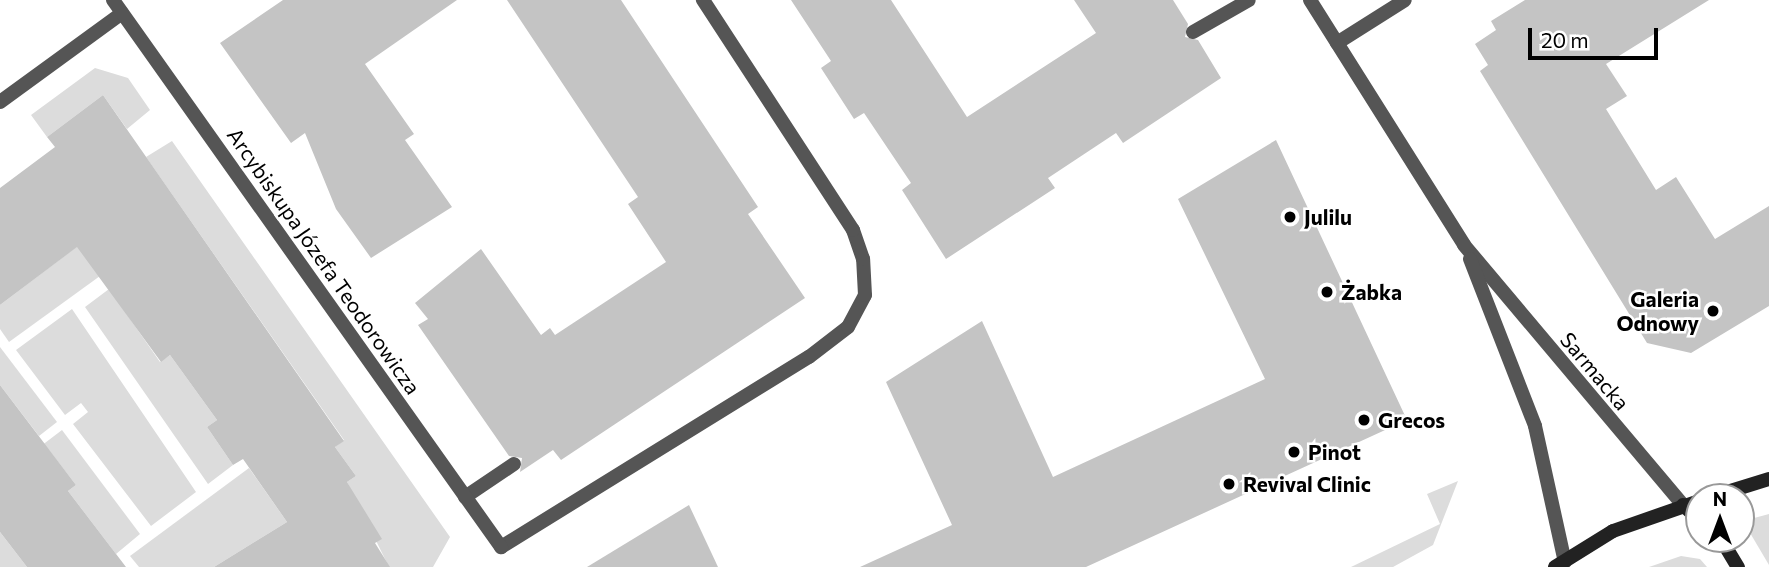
<!DOCTYPE html>
<html>
<head>
<meta charset="utf-8">
<style>
	body { margin:0 }
	#map { position:relative; width:1769px; height:567px; overflow:hidden; background:#fff; font-family:Commissioner,sans-serif }
	div>[style] { position:absolute }
	[style*='--x'] { left:calc(var(--x)*1px); top:calc(var(--y)*1px); width:calc(var(--w)*1px); rotate:calc(var(--a)*1deg) }
	.green>* { inset:0; background:#dcdcdc }
	.building>* { inset:0; background:#c4c4c4 }
	.service>* { height:14px; margin:-7px; padding:0 7px; transform-origin:7px; border-radius:7px; background:#555 }
	.minor>* { height:14px; margin:-7px; padding:0 7px; transform-origin:7px; border-radius:7px; background:#555 }
	.secondary>* { height:14px; margin:-7px; padding:0 7px; transform-origin:7px; border-radius:7px; background:#222 }
	.dots>* { width:19px; height:19px; translate:-50% -50%; box-sizing:border-box; border:4px solid #fff; border-radius:50% }
	span { translate:-50% -50%; white-space:nowrap; text-align:center; line-height:1.15; -webkit-text-stroke:5px #fff; paint-order:stroke }
	.poi-label { font-size:21px; color:#000; font-weight:700 }
	.left { translate:0 -50%; text-align:left }
	.right { translate:-100% -50%; text-align:right }
	.street-label { font-size:21px; color:#000 }
	.north { position:absolute; left:1685px; top:483px; width:70px; height:70px; box-sizing:border-box; background:#fff; border:2px solid #999; border-radius:50%; rotate:0deg; font-size:19px; font-weight:700; line-height:28px; text-align:center; color:#000 }
	.north::after { content:''; display:block; margin:auto; width:24px; height:32px; background:#000; clip-path:polygon(50% 0,100% 100%,50% 72%,0 100%) }
	.scale { position:absolute; left:1528px; top:28px; width:130px; height:32px; box-sizing:border-box; border:4px solid #000; border-top:0; padding-left:9px; font-size:21px; line-height:24px; white-space:nowrap; color:#000; -webkit-text-stroke:5px #fff; paint-order:stroke }
</style>
</head>
<body>
<div id="map">
	<div class="green">
		<div style="clip-path:polygon(95px 68px,128px 78px,150px 110px,127px 129px,103px 95px,47px 137px,31px 115px)"></div>
		<div style="clip-path:polygon(172px 141px,450px 537px,433px 567px,381px 567px,387px 563px,347px 482px,356px 476px,335px 447px,344px 440px,146px 157px)"></div>
		<div style="clip-path:polygon(79px 245px,100px 276px,9px 342px,0 329px,0 305px)"></div>
		<div style="clip-path:polygon(109px 289px,160px 362px,170px 355px,217px 420px,207px 427px,233px 465px,208px 484px,85px 307px)"></div>
		<div style="clip-path:polygon(72px 309px,196px 492px,151px 526px,73px 424px,88px 412px,81px 403px,65px 415px,16px 350px)"></div>
		<div style="clip-path:polygon(0 347px,57px 422px,39px 436px,0 385px)"></div>
		<div style="clip-path:polygon(62px 430px,140px 534px,116px 554px,68px 491px,76px 485px,49px 450px,37px 449px)"></div>
		<div style="clip-path:polygon(249px 468px,287px 522px,214px 567px,139px 567px,130px 556px)"></div>
		<div style="clip-path:polygon(1458px 481px,1433px 545px,1393px 567px,1351px 567px,1440px 524px,1427px 494px)"></div>
		<div style="clip-path:polygon(1769px 514px,1769px 565px,1743px 521px)"></div>
		<div style="clip-path:polygon(0 532px,27px 567px,0 567px)"></div>
		<div style="clip-path:polygon(1681px 556px,1700px 559px,1707px 567px,1649px 567px)"></div>
	</div>
	<div class="building">
		<div style="clip-path:polygon(283px 0,457px 0,365px 64px,414px 134px,405px 140px,452px 207px,371px 258px,336px 209px,305px 133px,291px 143px,220px 43px)"></div>
		<div style="clip-path:polygon(507px 0,621px 0,758px 207px,748px 214px,805px 298px,561px 460px,553px 450px,520px 472px,522px 458px,509px 456px,418px 325px,428px 319px,415px 303px,481px 249px,541px 335px,550px 328px,555px 335px,666px 262px,628px 204px,638px 197px)"></div>
		<div style="clip-path:polygon(791px 0,891px 0,967px 117px,1096px 33px,1074px 0,1173px 0,1188px 24px,1185px 37px,1198px 40px,1221px 78px,1123px 143px,1116px 133px,1048px 178px,1055px 188px,946px 259px,902px 190px,911px 183px,864px 113px,854px 119px,821px 68px,831px 61px)"></div>
		<div style="clip-path:polygon(1525px 0,1709px 0,1606px 64px,1627px 96px,1606px 109px,1656px 190px,1676px 177px,1715px 239px,1769px 206px,1769px 306px,1691px 353px,1647px 343px,1480px 71px,1488px 65px,1475px 44px,1496px 30px,1491px 21px)"></div>
		<div style="clip-path:polygon(103px 95px,344px 441px,335px 447px,356px 476px,347px 482px,382px 539px,375px 543px,390px 567px,214px 567px,287px 522px,243px 459px,233px 465px,207px 427px,217px 420px,170px 355px,161px 362px,77px 247px,0 305px,0 188px,55px 147px,47px 137px)"></div>
		<div style="clip-path:polygon(1276px 140px,1407px 420px,1086px 567px,860px 567px,952px 525px,886px 382px,982px 321px,1053px 477px,1265px 379px,1178px 199px)"></div>
		<div style="clip-path:polygon(0 385px,76px 485px,68px 491px,126px 567px,27px 567px,0 532px)"></div>
		<div style="clip-path:polygon(689px 505px,718px 567px,587px 567px)"></div>
	</div>
	<div class="service">
		<div style="--x:1193;--y:32;--w:64;--a:-29.7"></div>
		<div style="--x:1337;--y:43;--w:80;--a:-32.3"></div>
		<div style="--x:0;--y:102;--w:151;--a:-36.1"></div>
		<div style="--x:465;--y:497;--w:59;--a:-34"></div>
		<div style="--x:501;--y:547;--w:362;--a:-31.7"></div>
		<div style="--x:809;--y:357;--w:49;--a:-37.6"></div>
		<div style="--x:848;--y:327;--w:36;--a:-62"></div>
		<div style="--x:865;--y:295;--w:36;--a:-93"></div>
		<div style="--x:863;--y:259;--w:31;--a:-109"></div>
		<div style="--x:853;--y:230;--w:275;--a:-123.1"></div>
	</div>
	<div class="minor">
		<div style="--x:113;--y:0;--w:671;--a:54.65"></div>
		<div style="--x:1310;--y:0;--w:289;--a:57.8"></div>
		<div style="--x:1464;--y:245;--w:340;--a:49.9"></div>
		<div style="--x:1470;--y:259;--w:179;--a:68.7"></div>
		<div style="--x:1535;--y:426;--w:139;--a:77.6"></div>
	</div>
	<div class="secondary">
		<div style="--x:1711;--y:497;--w:61;--a:-17.2"></div>
		<div style="--x:1683;--y:505;--w:22;--a:43"></div>
		<div style="--x:1721;--y:539;--w:33;--a:59"></div>
		<div style="--x:1555;--y:567;--w:68;--a:-31.8"></div>
		<div style="--x:1613;--y:531;--w:91;--a:-19.2"></div>
	</div>
	<div class="dots">
		<div style="left:1290px;top:217px;background:#000"></div>
		<div style="left:1327px;top:292px;background:#000"></div>
		<div style="left:1713px;top:311px;background:#000"></div>
		<div style="left:1364px;top:420px;background:#000"></div>
		<div style="left:1294px;top:452px;background:#000"></div>
		<div style="left:1229px;top:484px;background:#000"></div>
	</div>
	<div class="poi-label">
		<span class="left" style="left:1304px;top:217px">Julilu</span>
		<span class="left" style="left:1341px;top:292px">Żabka</span>
		<span class="right" style="left:1699px;top:311px">Galeria<br>Odnowy</span>
		<span class="left" style="left:1378px;top:420px">Grecos</span>
		<span class="left" style="left:1308px;top:452px">Pinot</span>
		<span class="left" style="left:1243px;top:484px">Revival Clinic</span>
	</div>
	<div class="street-label">
		<span style="left:324px;top:261px;rotate:55deg">Arcybiskupa Józefa Teodorowicza</span>
		<span style="left:1595px;top:371px;rotate:50deg">Sarmacka</span>
	</div>
	<div class="north">N</div>
	<div class="scale">20 m</div>
</div>
</body>
</html>
